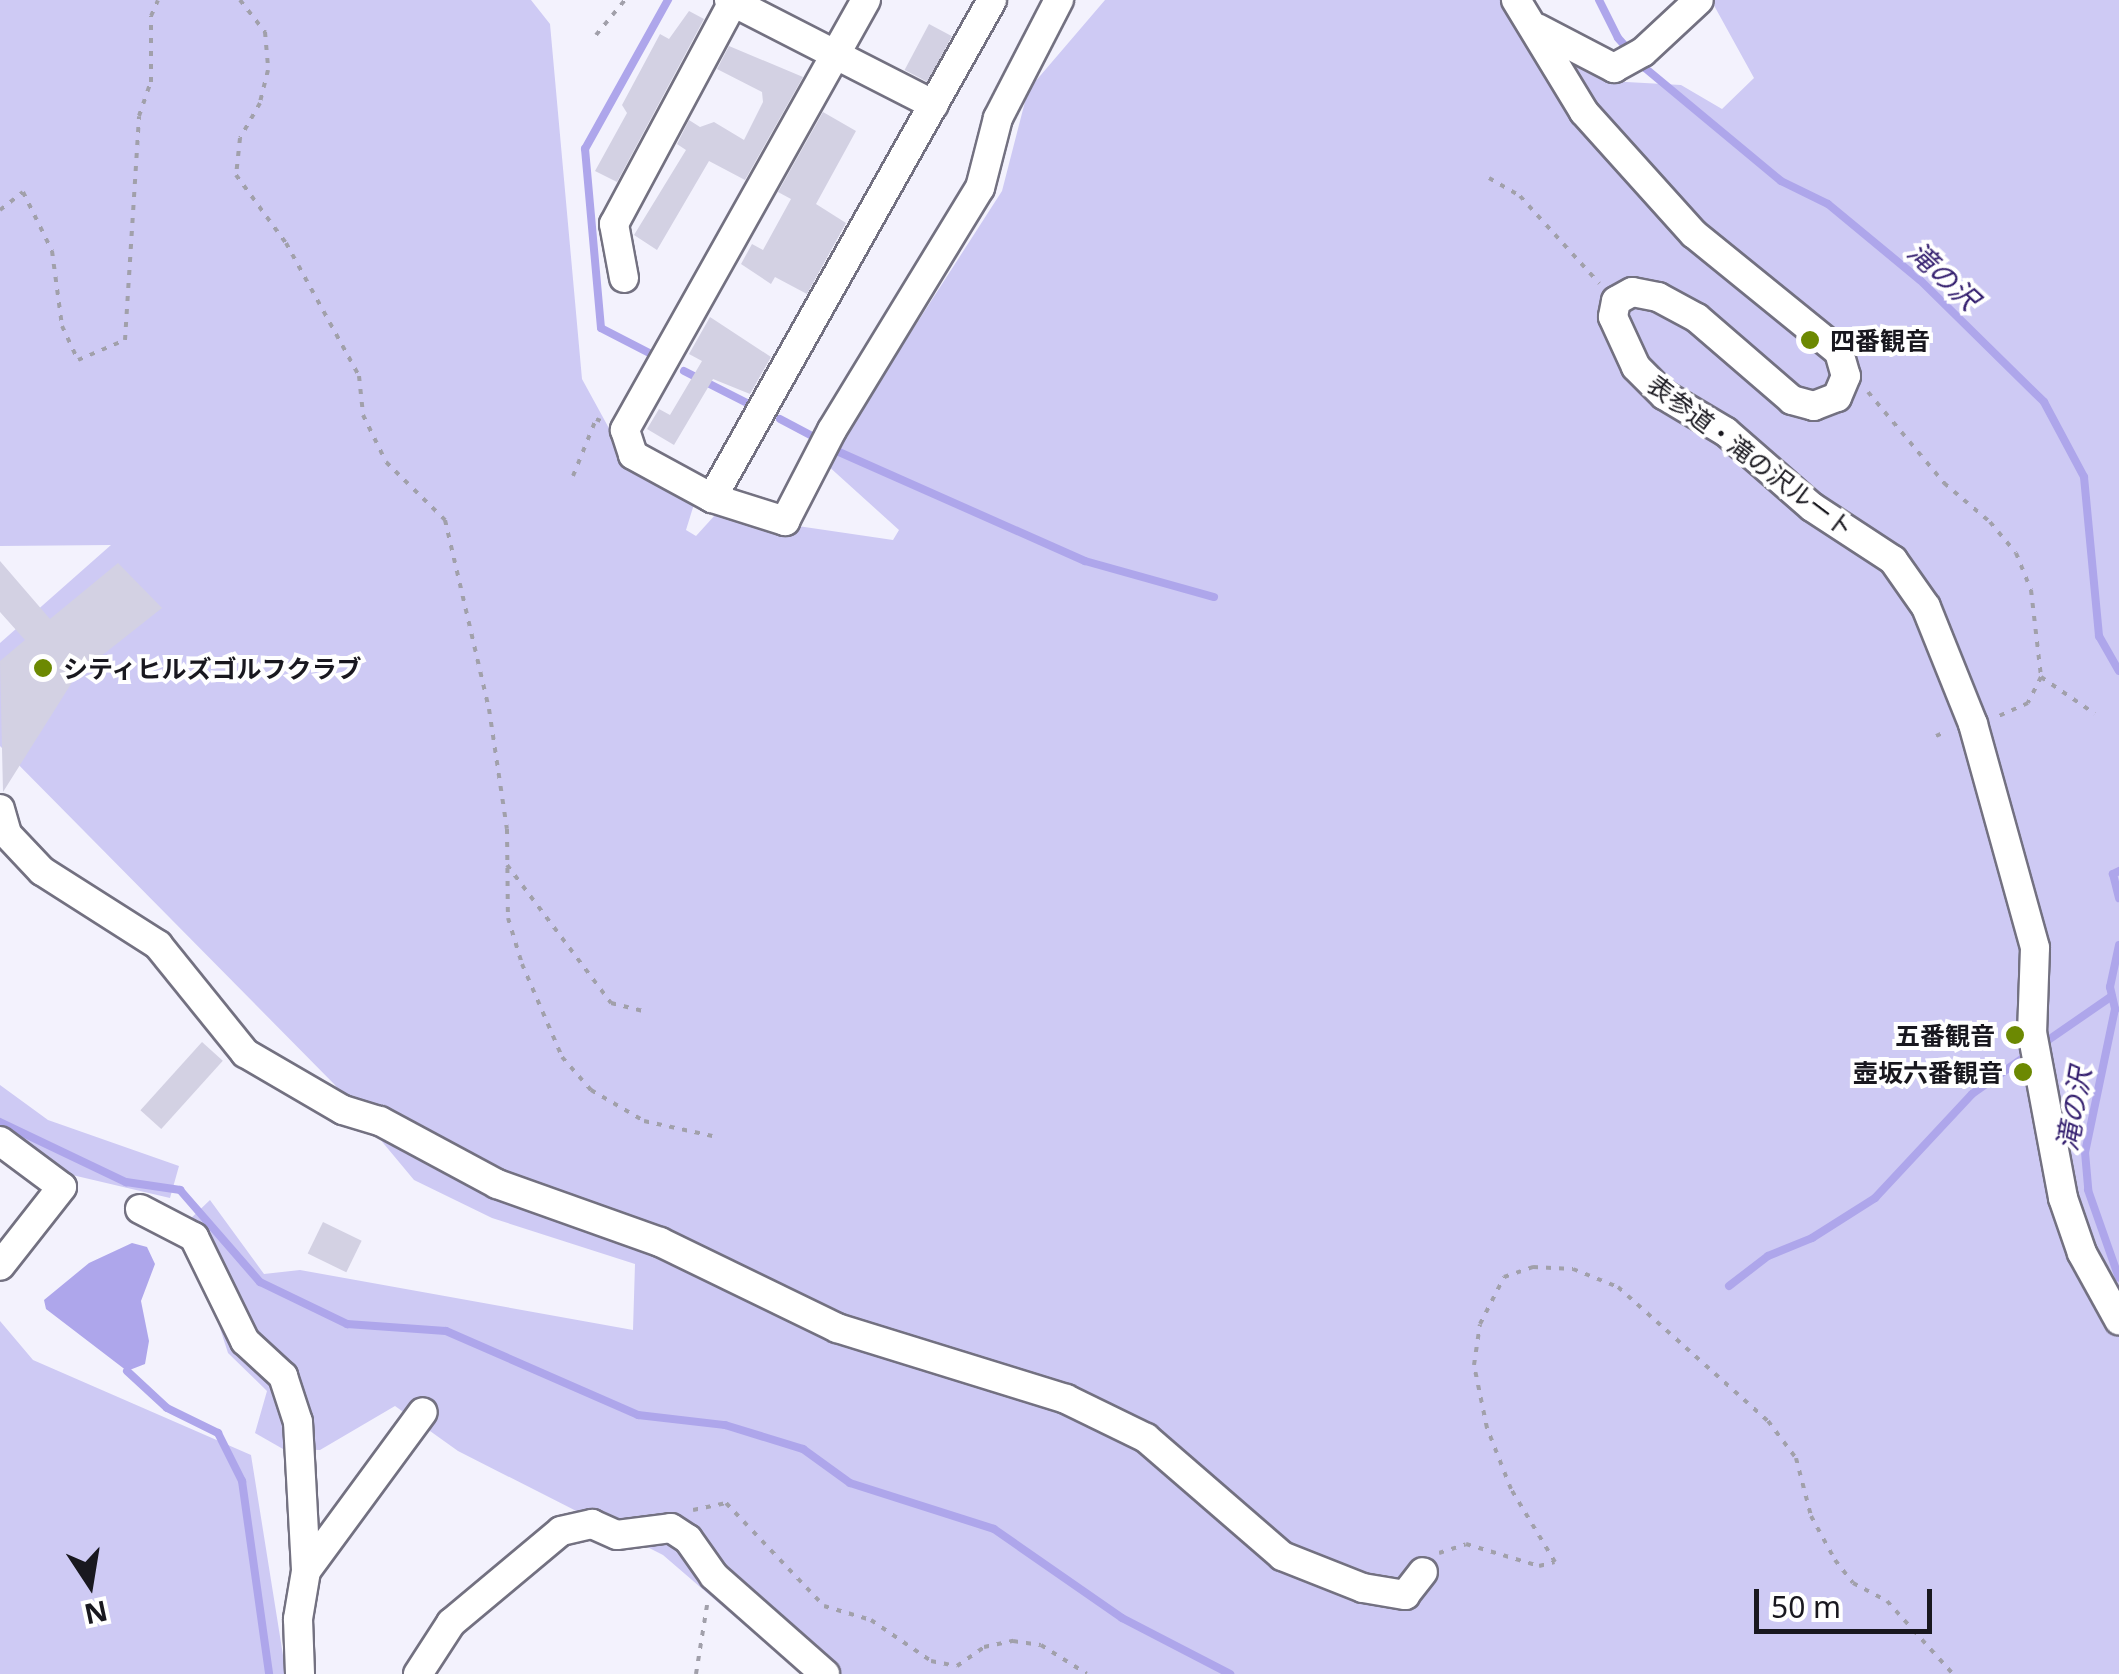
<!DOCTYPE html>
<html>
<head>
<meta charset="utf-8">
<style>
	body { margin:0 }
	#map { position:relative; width:2119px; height:1674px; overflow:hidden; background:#f3f2fd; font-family:"Noto Sans","Noto Sans JP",sans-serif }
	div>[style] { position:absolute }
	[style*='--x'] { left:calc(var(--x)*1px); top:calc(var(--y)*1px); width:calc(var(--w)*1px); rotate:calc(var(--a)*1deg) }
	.green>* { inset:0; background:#cecaf4 }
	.water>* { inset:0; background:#aea6eb }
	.stream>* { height:8px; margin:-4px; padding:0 4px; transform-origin:4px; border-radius:4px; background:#aea6eb }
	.building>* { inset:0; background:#d3d1e3; transform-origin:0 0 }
	.path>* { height:4px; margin-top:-2px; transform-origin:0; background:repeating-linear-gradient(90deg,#a1a0aa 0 5px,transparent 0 13px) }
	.roads { filter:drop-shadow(2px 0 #737181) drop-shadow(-2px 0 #737181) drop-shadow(0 2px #737181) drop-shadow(0 -2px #737181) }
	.minor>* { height:28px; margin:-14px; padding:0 14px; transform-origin:14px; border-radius:14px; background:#fff }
	.dots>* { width:28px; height:28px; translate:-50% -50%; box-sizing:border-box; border:5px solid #fff; border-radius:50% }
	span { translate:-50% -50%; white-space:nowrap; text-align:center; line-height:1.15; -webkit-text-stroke:8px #fff; paint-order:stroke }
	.poi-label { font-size:25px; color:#19181f; font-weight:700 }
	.left { translate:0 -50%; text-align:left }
	.right { translate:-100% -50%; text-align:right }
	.street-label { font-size:25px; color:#19181f }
	.water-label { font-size:28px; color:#362170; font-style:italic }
	.north { position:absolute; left:40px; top:1534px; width:100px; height:100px; -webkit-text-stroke:8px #fff; paint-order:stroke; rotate:168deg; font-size:28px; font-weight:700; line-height:40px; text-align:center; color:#19181f }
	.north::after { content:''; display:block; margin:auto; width:35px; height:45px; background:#19181f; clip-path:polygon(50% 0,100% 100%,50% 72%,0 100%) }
	.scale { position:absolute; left:1754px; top:1589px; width:178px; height:45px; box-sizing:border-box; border:5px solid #19181f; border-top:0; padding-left:12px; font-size:30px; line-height:35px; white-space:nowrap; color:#19181f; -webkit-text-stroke:8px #fff; paint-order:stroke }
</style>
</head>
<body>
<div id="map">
	<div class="green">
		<div style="clip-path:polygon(0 0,531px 0,550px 24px,582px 379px,628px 463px,695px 501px,686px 530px,696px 536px,716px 514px,893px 540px,899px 530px,826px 464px,1002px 191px,1028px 90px,1105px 0,1508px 0,1518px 25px,1608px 81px,1681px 85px,1722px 109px,1754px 78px,1711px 0,2119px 0,2119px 1674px,801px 1674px,663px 1555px,458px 1451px,395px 1406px,320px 1450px,283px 1449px,255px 1433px,267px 1391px,228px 1353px,186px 1223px,210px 1200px,264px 1274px,300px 1270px,633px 1330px,635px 1264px,492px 1218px,414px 1180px,334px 1084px,0 746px,0 643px,111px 545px,0 546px)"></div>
		<div style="clip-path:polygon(0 1085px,48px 1120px,179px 1166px,170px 1198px,0 1158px)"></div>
		<div style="clip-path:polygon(0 1321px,33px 1360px,251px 1455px,286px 1674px,0 1674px)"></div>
	</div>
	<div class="water">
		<div style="clip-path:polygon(132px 1243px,147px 1247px,155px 1264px,141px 1301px,149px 1341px,145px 1364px,127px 1371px,46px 1309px,44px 1300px,89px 1263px)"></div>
	</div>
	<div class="stream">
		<div style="--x:1599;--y:0;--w:42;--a:63.4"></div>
		<div style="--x:1618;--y:38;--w:40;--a:48"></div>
		<div style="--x:1645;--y:68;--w:177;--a:39.7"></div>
		<div style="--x:1781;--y:181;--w:52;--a:26.1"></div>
		<div style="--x:1828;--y:204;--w:119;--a:39.6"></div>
		<div style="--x:1920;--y:280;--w:174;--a:44.5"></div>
		<div style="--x:2044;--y:402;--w:85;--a:61.9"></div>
		<div style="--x:2084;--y:477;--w:160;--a:84.6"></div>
		<div style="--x:2099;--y:636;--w:40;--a:60.3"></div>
		<div style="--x:659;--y:358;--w:65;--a:-152.7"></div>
		<div style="--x:601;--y:328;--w:180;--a:-95.1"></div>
		<div style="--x:585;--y:149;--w:171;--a:-60.9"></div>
		<div style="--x:684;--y:371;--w:80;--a:26.9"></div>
		<div style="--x:780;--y:419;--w:38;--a:28"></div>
		<div style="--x:839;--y:452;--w:269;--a:23.9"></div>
		<div style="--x:1085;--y:561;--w:134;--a:15.6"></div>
		<div style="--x:2119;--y:871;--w:7;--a:153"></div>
		<div style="--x:2113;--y:874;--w:25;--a:76"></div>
		<div style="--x:2119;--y:945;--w:43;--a:102.1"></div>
		<div style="--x:2110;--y:987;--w:23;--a:77"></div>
		<div style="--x:2115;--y:1009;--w:146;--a:101.8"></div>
		<div style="--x:2085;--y:1152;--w:38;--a:85"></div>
		<div style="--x:2088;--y:1190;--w:93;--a:70.6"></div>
		<div style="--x:2041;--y:1045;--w:86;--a:-34.6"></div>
		<div style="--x:0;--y:1122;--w:140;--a:25.5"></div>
		<div style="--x:126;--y:1182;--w:55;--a:8.4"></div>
		<div style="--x:180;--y:1190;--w:122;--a:49"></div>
		<div style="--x:260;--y:1282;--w:97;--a:25.8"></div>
		<div style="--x:347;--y:1324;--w:99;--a:4"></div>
		<div style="--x:446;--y:1331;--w:210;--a:23.6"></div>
		<div style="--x:638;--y:1415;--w:88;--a:6.6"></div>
		<div style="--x:725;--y:1425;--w:82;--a:17.1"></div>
		<div style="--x:803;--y:1449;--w:58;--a:35.9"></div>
		<div style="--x:850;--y:1483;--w:151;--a:17.7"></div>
		<div style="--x:994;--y:1529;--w:156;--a:34.8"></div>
		<div style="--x:1122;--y:1618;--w:122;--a:27.4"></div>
		<div style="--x:1729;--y:1286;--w:49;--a:-37.6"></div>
		<div style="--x:1768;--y:1256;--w:48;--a:-22.2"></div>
		<div style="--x:1812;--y:1238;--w:75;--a:-32.4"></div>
		<div style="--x:1875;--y:1198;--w:142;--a:-47"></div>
		<div style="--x:1972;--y:1094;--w:71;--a:-35.3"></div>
		<div style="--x:127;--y:1371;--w:54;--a:42.8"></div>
		<div style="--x:167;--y:1408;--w:57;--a:26.1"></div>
		<div style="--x:218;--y:1433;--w:54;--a:63.4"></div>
		<div style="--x:242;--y:1481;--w:195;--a:82"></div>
	</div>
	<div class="building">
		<div style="clip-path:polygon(689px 11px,704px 19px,617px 182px,595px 171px,627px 113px,622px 105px,660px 34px,669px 39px)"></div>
		<div style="left:929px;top:24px;width:26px;height:52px;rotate:28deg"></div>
		<div style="clip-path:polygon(729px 46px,803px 77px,745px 180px,709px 161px,657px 250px,634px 235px,686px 150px,677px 144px,689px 120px,700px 127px,714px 122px,744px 140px,763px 102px,762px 92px,717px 69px)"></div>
		<div style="clip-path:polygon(823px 112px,856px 131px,816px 204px,846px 223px,807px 294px,775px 277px,771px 284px,741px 264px,752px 244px,763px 250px,791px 199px,778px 192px)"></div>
		<div style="clip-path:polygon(710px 317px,771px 357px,750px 394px,713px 379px,674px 445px,647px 429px,659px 409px,670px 415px,702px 361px,689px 354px)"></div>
		<div style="clip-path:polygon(0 561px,50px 619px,118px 563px,162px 608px,76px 676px,3px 792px,0 661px,25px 640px,0 612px)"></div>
		<div style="left:202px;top:1042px;width:28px;height:92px;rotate:42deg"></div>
		<div style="left:323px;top:1222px;width:43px;height:35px;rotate:26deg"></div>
	</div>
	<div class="path">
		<div style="--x:240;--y:0;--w:41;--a:52"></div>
		<div style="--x:265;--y:32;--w:38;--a:85"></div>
		<div style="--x:268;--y:70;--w:34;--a:104"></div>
		<div style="--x:260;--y:103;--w:40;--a:119.7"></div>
		<div style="--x:240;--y:138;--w:37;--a:96"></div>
		<div style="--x:236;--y:175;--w:84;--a:53.7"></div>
		<div style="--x:286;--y:243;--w:152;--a:61.2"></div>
		<div style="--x:359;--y:376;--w:39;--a:84"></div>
		<div style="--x:363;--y:415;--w:52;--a:63.9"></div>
		<div style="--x:386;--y:462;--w:83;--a:44.5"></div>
		<div style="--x:445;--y:520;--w:194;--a:76.9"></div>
		<div style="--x:489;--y:709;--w:121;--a:81.5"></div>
		<div style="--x:507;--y:829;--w:89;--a:89.4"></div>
		<div style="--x:508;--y:918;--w:48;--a:73.1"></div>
		<div style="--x:522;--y:964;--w:101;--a:66.7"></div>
		<div style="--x:562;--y:1057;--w:44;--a:48.7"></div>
		<div style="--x:591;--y:1090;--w:61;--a:30.3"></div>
		<div style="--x:644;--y:1121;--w:70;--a:12.4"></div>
		<div style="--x:596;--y:35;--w:45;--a:-50.4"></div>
		<div style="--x:1489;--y:178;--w:36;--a:30"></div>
		<div style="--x:1520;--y:196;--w:118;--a:47.8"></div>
		<div style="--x:0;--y:210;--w:29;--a:-38"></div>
		<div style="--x:23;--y:192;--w:66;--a:63.8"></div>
		<div style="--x:52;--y:251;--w:76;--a:82.4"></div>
		<div style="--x:62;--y:326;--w:38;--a:65"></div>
		<div style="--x:78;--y:360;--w:51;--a:-23.1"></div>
		<div style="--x:125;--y:340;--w:224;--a:-86.4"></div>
		<div style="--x:139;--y:116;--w:36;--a:-71"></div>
		<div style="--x:151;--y:82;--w:66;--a:-90"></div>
		<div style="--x:151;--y:16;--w:17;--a:-66"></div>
		<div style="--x:1868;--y:392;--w:119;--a:50.1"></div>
		<div style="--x:1944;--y:483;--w:60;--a:40.3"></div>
		<div style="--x:1990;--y:522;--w:40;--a:50"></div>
		<div style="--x:2016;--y:553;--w:40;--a:68"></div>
		<div style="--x:2031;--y:590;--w:88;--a:83.4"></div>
		<div style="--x:2041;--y:677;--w:29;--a:117"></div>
		<div style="--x:2028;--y:703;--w:32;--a:156"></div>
		<div style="--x:573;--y:476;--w:61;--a:-68"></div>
		<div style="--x:596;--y:419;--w:5;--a:22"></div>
		<div style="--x:2041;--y:677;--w:65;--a:34.4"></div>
		<div style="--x:1936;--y:736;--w:12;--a:-24"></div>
		<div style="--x:507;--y:865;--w:173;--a:53"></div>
		<div style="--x:611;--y:1003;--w:33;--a:14"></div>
		<div style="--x:693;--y:1510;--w:34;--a:-12"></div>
		<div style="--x:726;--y:1503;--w:142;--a:46.4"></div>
		<div style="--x:824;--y:1606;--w:49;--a:16.6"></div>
		<div style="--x:871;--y:1620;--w:73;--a:34.3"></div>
		<div style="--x:931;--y:1661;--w:26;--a:11"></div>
		<div style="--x:957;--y:1666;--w:33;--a:-35"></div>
		<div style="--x:984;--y:1647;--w:30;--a:-12"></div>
		<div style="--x:1013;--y:1641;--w:28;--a:8"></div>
		<div style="--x:1041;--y:1645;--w:54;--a:32.2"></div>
		<div style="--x:1439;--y:1553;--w:28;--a:-18"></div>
		<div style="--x:1466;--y:1544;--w:76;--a:16.8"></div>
		<div style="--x:1539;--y:1566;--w:16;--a:-14"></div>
		<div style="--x:1555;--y:1562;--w:85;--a:-121.1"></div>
		<div style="--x:1511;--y:1489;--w:66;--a:-111.5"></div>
		<div style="--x:1487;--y:1428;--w:64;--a:-101.7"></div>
		<div style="--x:1474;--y:1365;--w:41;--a:-81.7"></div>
		<div style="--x:1480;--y:1324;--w:53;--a:-62.9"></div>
		<div style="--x:1504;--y:1277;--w:31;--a:-19"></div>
		<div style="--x:1533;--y:1267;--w:40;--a:2.9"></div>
		<div style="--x:1573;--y:1269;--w:48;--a:21.8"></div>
		<div style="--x:1618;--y:1287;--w:201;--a:41.8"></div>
		<div style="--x:1768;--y:1421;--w:46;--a:52.9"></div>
		<div style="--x:1796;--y:1458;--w:60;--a:75.5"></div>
		<div style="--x:1811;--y:1516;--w:50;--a:61.4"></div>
		<div style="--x:1835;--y:1560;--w:29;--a:52"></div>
		<div style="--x:1853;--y:1583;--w:38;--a:28"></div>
		<div style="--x:1887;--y:1601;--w:98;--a:47.9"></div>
		<div style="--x:696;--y:1674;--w:70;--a:-80.9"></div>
	</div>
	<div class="roads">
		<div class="minor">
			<div style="--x:729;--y:0;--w:230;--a:27.1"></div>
			<div style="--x:866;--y:0;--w:493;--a:119.3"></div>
			<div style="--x:625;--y:430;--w:26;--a:72"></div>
			<div style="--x:633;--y:455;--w:90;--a:28.6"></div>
			<div style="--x:712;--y:498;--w:77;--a:17.5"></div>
			<div style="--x:785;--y:521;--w:102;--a:-62.7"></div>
			<div style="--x:832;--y:430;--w:284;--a:-58.6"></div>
			<div style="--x:980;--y:188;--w:72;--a:-75.6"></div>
			<div style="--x:998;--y:118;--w:133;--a:-62.7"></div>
			<div style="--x:1516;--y:0;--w:131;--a:58.7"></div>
			<div style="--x:1584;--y:112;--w:164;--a:48"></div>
			<div style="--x:1694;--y:234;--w:187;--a:39.1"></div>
			<div style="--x:1839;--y:352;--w:25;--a:74"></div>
			<div style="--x:1846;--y:376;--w:23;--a:113"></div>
			<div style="--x:1837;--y:397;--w:25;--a:159"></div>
			<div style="--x:1814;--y:406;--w:23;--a:-165"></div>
			<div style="--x:1792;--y:400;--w:125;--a:-139.2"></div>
			<div style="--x:1697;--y:318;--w:44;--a:-151.7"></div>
			<div style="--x:1658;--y:297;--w:26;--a:-169"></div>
			<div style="--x:1632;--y:292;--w:18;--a:151"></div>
			<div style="--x:1616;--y:301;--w:16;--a:101"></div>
			<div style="--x:1613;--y:317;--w:55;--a:65.3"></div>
			<div style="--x:1636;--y:367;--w:40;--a:45"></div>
			<div style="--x:1664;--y:395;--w:72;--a:30.8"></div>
			<div style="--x:1726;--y:432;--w:114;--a:41.1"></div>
			<div style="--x:1812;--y:507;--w:97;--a:33.2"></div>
			<div style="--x:1893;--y:560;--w:57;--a:54.9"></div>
			<div style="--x:1926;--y:607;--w:126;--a:68.1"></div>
			<div style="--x:1973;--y:724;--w:232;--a:74.5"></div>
			<div style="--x:2035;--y:948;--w:84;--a:92"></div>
			<div style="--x:2032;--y:1032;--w:169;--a:79.4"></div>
			<div style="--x:2063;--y:1198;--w:58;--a:70.9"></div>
			<div style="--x:2082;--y:1253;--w:77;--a:61.1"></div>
			<div style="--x:1537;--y:28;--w:87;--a:27.5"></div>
			<div style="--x:1614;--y:68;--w:33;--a:-29"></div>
			<div style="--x:1643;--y:52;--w:76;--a:-42.9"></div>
			<div style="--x:624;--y:278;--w:55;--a:-100.5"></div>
			<div style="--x:614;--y:224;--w:254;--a:-61.8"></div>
			<div style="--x:712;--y:498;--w:571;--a:-60.65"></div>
			<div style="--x:0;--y:809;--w:26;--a:74"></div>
			<div style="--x:7;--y:834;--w:51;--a:46.6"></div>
			<div style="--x:42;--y:871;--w:138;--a:32.5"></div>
			<div style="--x:158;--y:945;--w:139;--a:51.1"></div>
			<div style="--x:245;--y:1053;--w:113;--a:30.2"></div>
			<div style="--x:343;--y:1110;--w:39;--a:17"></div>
			<div style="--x:380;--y:1121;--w:133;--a:28.3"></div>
			<div style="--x:497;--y:1184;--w:173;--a:19.6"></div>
			<div style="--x:660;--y:1242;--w:197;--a:25.9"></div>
			<div style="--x:837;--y:1328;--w:240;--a:17.2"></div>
			<div style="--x:1066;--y:1399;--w:89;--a:26"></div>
			<div style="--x:1146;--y:1438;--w:180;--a:40.9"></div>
			<div style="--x:1282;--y:1556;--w:87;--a:21.6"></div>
			<div style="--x:1363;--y:1588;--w:43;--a:9.5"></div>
			<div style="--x:1405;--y:1595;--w:29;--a:-52"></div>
			<div style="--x:0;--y:1141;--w:77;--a:36.6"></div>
			<div style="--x:62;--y:1187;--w:100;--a:128.1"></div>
			<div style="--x:140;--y:1209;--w:61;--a:27.4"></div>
			<div style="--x:194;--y:1237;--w:116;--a:63.9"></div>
			<div style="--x:245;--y:1341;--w:52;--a:42.6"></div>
			<div style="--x:283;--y:1376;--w:48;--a:71.9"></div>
			<div style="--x:298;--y:1422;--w:149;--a:86.9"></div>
			<div style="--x:306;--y:1571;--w:49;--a:99.5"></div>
			<div style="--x:298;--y:1619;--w:55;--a:87.9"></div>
			<div style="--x:306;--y:1571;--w:197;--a:-53.7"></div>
			<div style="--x:418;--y:1674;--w:61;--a:-57.1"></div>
			<div style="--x:451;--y:1623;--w:143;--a:-39.9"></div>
			<div style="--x:561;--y:1531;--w:32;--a:-13"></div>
			<div style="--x:592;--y:1524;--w:27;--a:24"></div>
			<div style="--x:617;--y:1535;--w:54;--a:-7.4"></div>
			<div style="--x:671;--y:1528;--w:20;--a:33"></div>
			<div style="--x:688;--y:1539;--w:45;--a:54.9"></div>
			<div style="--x:714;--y:1576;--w:148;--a:41.4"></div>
		</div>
	</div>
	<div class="dots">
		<div style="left:1810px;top:340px;background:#6c8902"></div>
		<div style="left:43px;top:668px;background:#6c8902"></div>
		<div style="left:2015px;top:1035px;background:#6c8902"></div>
		<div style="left:2023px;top:1072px;background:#6c8902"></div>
	</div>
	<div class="poi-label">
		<span class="left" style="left:1830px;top:340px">四番観音</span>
		<span class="left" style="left:63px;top:668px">シティヒルズゴルフクラブ</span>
		<span class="right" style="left:1995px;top:1035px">五番観音</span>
		<span class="right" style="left:2003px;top:1072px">壺坂六番観音</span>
	</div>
	<div class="street-label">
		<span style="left:1751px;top:456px;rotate:37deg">表参道・滝の沢ルート</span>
	</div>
	<div class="water-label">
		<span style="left:1944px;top:275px;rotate:43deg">滝の沢</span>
		<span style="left:2073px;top:1109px;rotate:-80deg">滝の沢</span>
	</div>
	<div class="north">N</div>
	<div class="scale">50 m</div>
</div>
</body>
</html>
